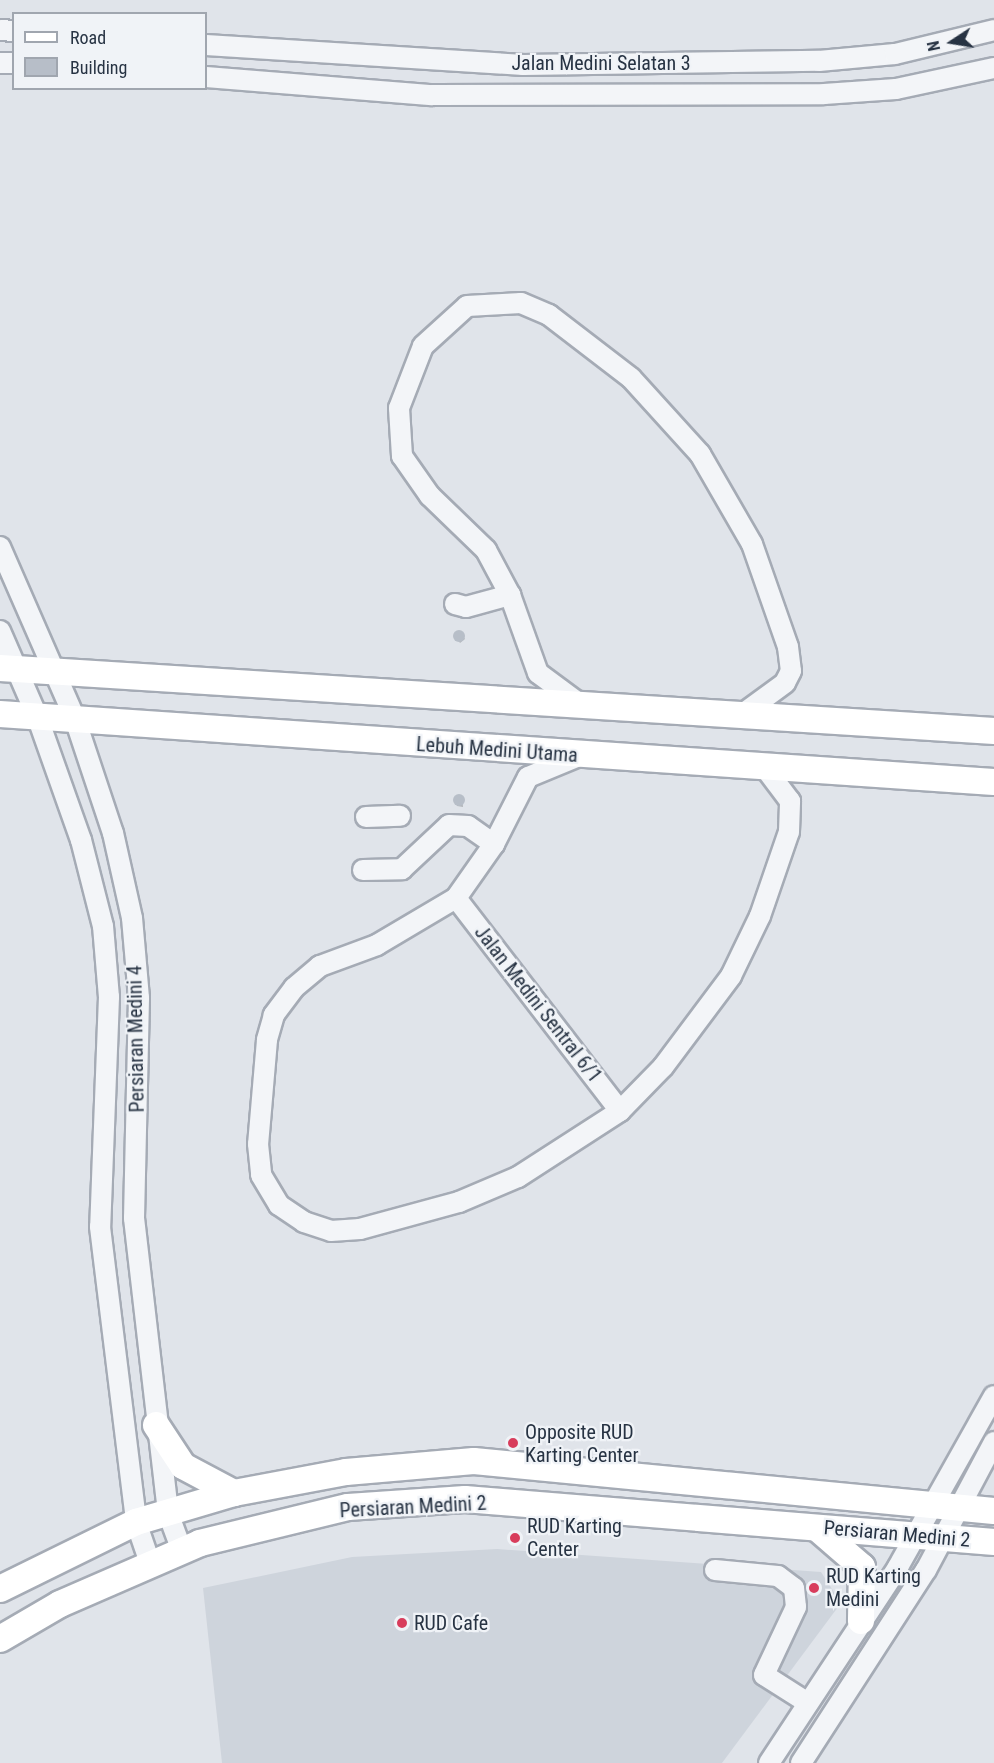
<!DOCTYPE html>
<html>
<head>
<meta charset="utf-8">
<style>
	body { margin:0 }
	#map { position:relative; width:994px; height:1763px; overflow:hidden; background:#e0e4ea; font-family:"Roboto Condensed",sans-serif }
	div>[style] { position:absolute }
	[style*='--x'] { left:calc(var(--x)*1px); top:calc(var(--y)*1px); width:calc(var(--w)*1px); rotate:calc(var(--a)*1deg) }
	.built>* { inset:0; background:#ced4dc }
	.shadow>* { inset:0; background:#0003 }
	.building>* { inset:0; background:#b7bec8 }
	.round { border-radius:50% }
	.roads { filter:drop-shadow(2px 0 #a5abb5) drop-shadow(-2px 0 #a5abb5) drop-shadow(0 2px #a5abb5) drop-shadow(0 -2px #a5abb5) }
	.minor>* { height:20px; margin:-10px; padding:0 10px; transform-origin:10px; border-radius:10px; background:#f3f5f8 }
	.major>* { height:26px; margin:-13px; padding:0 13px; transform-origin:13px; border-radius:13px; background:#fff }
	.dots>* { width:16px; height:16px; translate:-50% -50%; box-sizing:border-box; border:3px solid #f0f3f7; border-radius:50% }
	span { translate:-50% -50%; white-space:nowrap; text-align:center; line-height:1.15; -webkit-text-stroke:4.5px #f0f3f7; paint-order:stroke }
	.street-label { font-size:20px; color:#273343 }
	.poi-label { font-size:20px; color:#273343 }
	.left { translate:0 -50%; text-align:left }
	.legend { position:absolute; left:12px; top:12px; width:195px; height:78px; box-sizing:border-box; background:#f0f3f7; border:2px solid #a0a6af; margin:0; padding:8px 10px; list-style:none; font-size:18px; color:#273343 }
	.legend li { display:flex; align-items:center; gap:12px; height:30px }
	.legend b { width:30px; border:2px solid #a0a6af }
	.north { position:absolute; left:922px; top:12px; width:60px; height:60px; -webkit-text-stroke:4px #f0f3f7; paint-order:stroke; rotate:258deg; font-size:16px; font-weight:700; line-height:24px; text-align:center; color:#273343 }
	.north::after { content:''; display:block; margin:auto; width:21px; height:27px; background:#273343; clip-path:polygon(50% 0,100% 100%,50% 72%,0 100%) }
</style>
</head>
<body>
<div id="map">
	<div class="built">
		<div style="clip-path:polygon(497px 1549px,821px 1572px,841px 1603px,722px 1763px,222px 1763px,203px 1588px,352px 1557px)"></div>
	</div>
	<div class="shadow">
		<div style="clip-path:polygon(460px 631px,465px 639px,460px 643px,455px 636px)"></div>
		<div style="clip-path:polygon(462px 796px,463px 807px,457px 806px,455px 797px)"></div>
	</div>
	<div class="building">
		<div class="round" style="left:453px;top:630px;width:12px;height:12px"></div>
		<div class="round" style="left:453px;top:794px;width:12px;height:12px"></div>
	</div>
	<div class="roads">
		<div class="minor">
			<div style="--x:0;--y:30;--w:14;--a:4"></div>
			<div style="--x:206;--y:45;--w:318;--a:3.6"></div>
			<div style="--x:523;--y:65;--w:296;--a:-0.8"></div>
			<div style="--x:819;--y:61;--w:76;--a:-5.3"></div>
			<div style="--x:895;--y:54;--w:102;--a:-13.6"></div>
			<div style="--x:0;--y:63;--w:14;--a:0"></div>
			<div style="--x:206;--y:77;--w:227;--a:4.6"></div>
			<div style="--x:432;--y:95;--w:392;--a:-0.1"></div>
			<div style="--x:824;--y:94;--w:72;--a:-4"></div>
			<div style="--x:896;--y:89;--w:100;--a:-12.1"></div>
			<div style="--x:0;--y:547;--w:188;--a:66.4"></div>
			<div style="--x:75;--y:719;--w:120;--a:71.6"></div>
			<div style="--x:113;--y:833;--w:87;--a:77.4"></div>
			<div style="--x:132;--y:918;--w:80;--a:85"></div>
			<div style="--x:139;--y:998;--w:220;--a:91.3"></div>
			<div style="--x:134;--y:1218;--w:297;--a:83.4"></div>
			<div style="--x:168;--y:1513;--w:40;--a:69.8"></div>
			<div style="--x:455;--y:604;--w:11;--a:15"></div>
			<div style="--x:466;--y:607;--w:46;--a:-15.3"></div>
			<div style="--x:0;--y:631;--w:93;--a:66.5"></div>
			<div style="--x:37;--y:716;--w:132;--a:70.5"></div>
			<div style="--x:81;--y:840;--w:89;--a:75.7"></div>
			<div style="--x:103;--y:926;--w:71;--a:85.2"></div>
			<div style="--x:109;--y:997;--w:230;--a:92.2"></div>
			<div style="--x:100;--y:1227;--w:297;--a:83"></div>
			<div style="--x:136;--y:1522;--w:43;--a:71.1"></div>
			<div style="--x:580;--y:704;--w:52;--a:-143.6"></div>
			<div style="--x:538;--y:673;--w:83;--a:-109.7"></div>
			<div style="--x:510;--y:595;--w:51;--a:-118.1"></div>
			<div style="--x:486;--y:550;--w:78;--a:-136"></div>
			<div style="--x:430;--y:496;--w:49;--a:-125"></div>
			<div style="--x:402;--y:456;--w:48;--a:-93.6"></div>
			<div style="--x:399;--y:408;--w:66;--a:-68.8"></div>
			<div style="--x:423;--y:346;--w:59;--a:-42.3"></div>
			<div style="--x:467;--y:306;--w:54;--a:-3.2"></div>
			<div style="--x:521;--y:303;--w:30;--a:23"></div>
			<div style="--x:549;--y:315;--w:103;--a:37.5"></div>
			<div style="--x:631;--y:378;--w:103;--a:47.8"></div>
			<div style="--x:700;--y:454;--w:104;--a:60"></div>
			<div style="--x:752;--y:544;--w:109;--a:70.7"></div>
			<div style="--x:788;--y:647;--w:24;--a:83"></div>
			<div style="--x:791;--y:671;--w:13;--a:117"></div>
			<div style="--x:785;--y:683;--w:51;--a:143.8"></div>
			<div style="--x:579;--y:756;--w:55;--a:157.6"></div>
			<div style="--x:528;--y:777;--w:75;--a:116.9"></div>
			<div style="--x:494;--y:844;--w:66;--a:125.1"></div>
			<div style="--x:456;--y:898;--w:92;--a:149.3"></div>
			<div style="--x:377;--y:945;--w:61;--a:159.8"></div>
			<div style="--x:320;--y:966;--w:34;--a:140"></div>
			<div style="--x:294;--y:988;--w:34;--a:127"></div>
			<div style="--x:274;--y:1015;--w:26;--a:106"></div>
			<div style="--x:267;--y:1040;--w:104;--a:94.9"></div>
			<div style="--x:258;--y:1144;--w:31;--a:84"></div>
			<div style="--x:261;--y:1175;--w:35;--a:59"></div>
			<div style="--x:279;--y:1205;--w:30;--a:34"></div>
			<div style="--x:304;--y:1222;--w:28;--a:18"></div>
			<div style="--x:331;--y:1231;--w:29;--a:-4"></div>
			<div style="--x:360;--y:1229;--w:103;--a:-15.3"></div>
			<div style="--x:459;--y:1202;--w:64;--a:-23"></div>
			<div style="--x:518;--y:1177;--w:121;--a:-32.9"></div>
			<div style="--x:620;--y:1111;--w:62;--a:-45.7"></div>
			<div style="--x:663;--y:1067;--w:114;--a:-53.2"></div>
			<div style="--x:731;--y:976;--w:67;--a:-64.2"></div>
			<div style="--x:760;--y:916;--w:89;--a:-71"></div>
			<div style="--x:789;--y:832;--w:31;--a:-88"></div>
			<div style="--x:790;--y:801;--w:40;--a:-127"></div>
			<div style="--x:366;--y:817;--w:34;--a:-2"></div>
			<div style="--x:363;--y:870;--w:39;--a:-1"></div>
			<div style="--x:402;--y:869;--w:64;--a:-43.1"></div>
			<div style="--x:449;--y:825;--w:19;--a:3"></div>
			<div style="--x:468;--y:826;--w:32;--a:35"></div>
			<div style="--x:456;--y:898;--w:269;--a:52.4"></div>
			<div style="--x:715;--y:1570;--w:63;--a:5.4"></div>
			<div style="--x:778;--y:1576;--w:20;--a:37"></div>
			<div style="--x:794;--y:1588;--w:19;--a:84"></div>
			<div style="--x:796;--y:1607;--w:75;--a:115.2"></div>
			<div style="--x:764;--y:1675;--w:52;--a:32.5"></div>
			<div style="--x:769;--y:1763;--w:235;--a:-56.6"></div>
			<div style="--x:898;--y:1567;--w:196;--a:-60.7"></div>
			<div style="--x:801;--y:1763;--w:230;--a:-57.1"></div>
			<div style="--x:926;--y:1570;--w:145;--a:-62"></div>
		</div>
		<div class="major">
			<div style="--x:0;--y:668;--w:996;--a:3.63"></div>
			<div style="--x:0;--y:714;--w:996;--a:3.91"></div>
			<div style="--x:156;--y:1425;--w:49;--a:56.6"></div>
			<div style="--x:183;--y:1466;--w:58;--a:27.9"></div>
			<div style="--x:818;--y:1529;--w:58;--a:40.8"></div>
			<div style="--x:862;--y:1567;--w:54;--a:91.1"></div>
			<div style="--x:0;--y:1589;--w:152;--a:-26.2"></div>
			<div style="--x:136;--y:1522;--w:102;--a:-16.5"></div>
			<div style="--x:234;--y:1493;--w:114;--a:-10.6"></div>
			<div style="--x:346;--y:1472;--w:128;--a:-4.9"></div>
			<div style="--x:474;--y:1461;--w:522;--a:5.49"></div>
			<div style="--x:0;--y:1639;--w:69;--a:-30.3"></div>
			<div style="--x:60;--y:1604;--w:153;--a:-23.5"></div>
			<div style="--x:200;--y:1543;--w:152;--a:-13.7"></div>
			<div style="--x:348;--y:1507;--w:117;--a:-3.9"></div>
			<div style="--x:465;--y:1499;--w:531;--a:4.65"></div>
		</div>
	</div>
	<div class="dots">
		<div style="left:513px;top:1443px;background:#d83d5c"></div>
		<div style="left:515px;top:1538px;background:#d83d5c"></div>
		<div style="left:814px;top:1588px;background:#d83d5c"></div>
		<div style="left:402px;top:1623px;background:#d83d5c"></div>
	</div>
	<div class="street-label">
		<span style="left:601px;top:63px">Jalan Medini Selatan 3</span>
		<span style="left:497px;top:750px;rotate:4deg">Lebuh Medini Utama</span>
		<span style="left:538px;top:1004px;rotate:52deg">Jalan Medini Sentral 6/1</span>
		<span style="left:136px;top:1039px;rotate:-91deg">Persiaran Medini 4</span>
		<span style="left:413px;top:1507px;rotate:-3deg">Persiaran Medini 2</span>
		<span style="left:897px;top:1534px;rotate:5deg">Persiaran Medini 2</span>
	</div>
	<div class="poi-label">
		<span class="left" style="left:525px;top:1444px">Opposite RUD<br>Karting Center</span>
		<span class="left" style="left:527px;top:1538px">RUD Karting<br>Center</span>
		<span class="left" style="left:826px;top:1588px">RUD Karting<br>Medini</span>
		<span class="left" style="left:414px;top:1623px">RUD Cafe</span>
	</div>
	<ul class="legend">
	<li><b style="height:8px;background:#fff"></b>Road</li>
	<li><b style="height:16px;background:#b7bec8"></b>Building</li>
	</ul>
	<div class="north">N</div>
</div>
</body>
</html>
